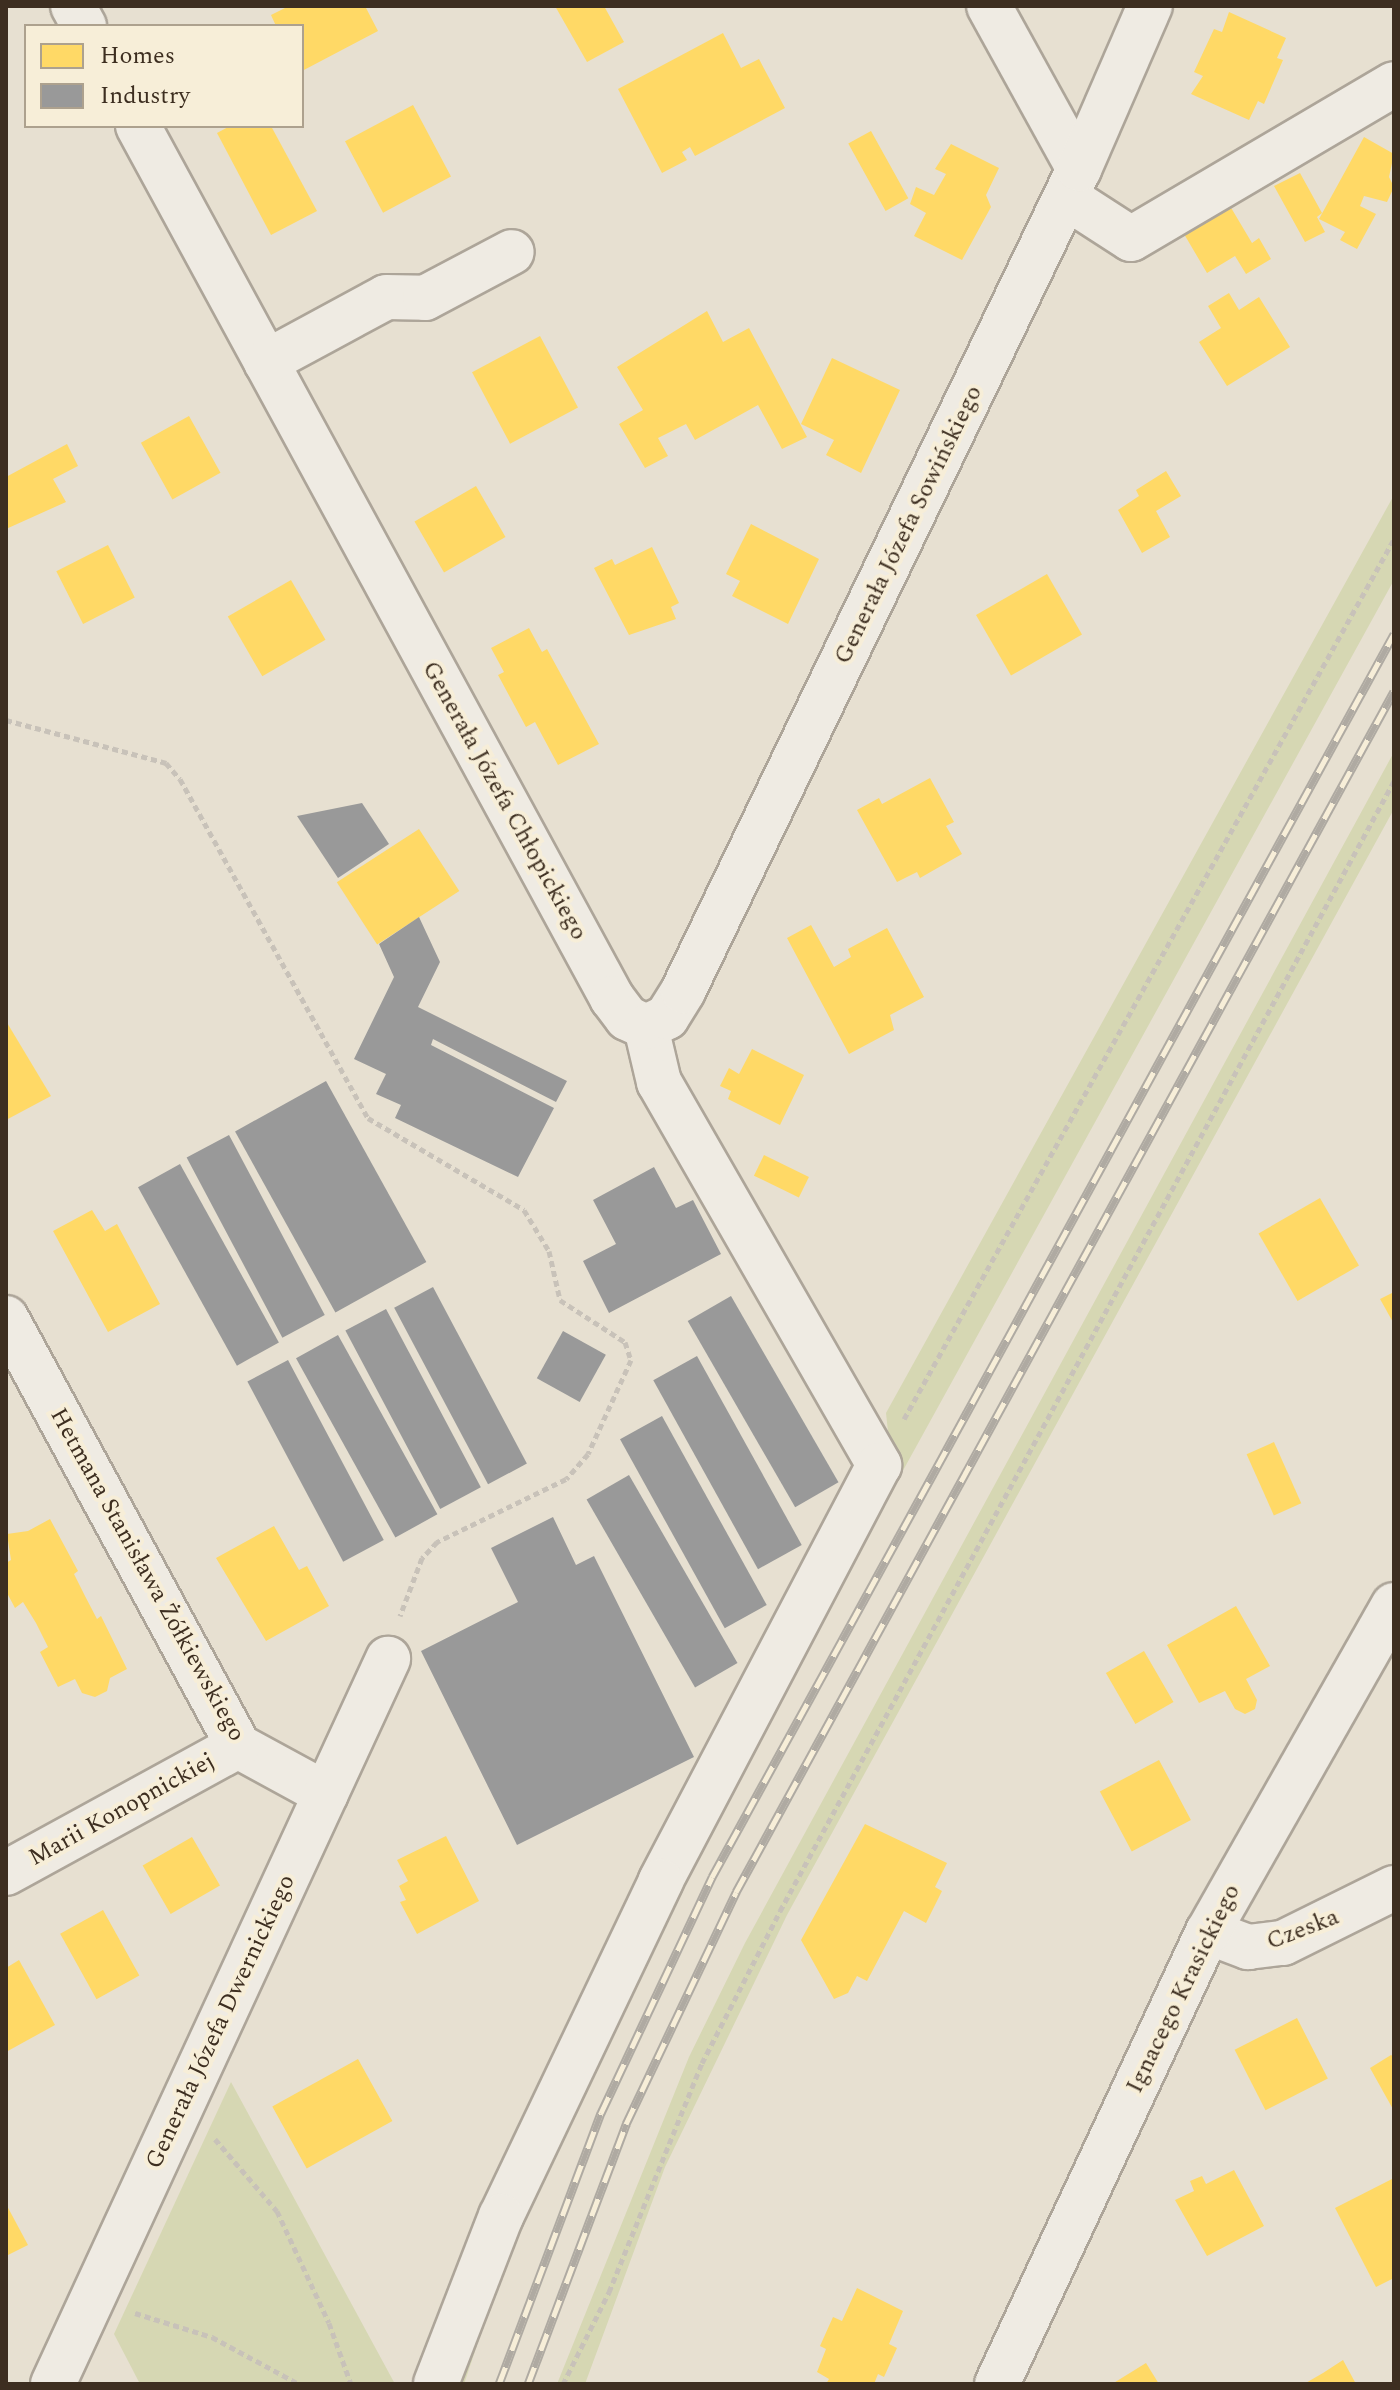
<!DOCTYPE html>
<html>
<head>
<meta charset="utf-8">
<style>
	body { margin:0 }
	#map { position:relative; width:1400px; height:2390px; overflow:hidden; background:#e7e0d1; font-family:Spectral,serif }
	div>[style] { position:absolute }
	[style*='--x'] { left:calc(var(--x)*1px); top:calc(var(--y)*1px); width:calc(var(--w)*1px); rotate:calc(var(--a)*1deg) }
	.green>* { inset:0; background:#d6d7b3 }
	.homes>* { inset:0; background:#ffd966; transform-origin:0 0 }
	.industry>* { inset:0; background:#999; transform-origin:0 0 }
	.path>* { height:5px; margin-top:-2.5px; transform-origin:0; background:repeating-linear-gradient(90deg,#c8c2b9 0 6px,transparent 0 10px) }
	.roads { filter:drop-shadow(2px 0 #ada599) drop-shadow(-2px 0 #ada599) drop-shadow(0 2px #ada599) drop-shadow(0 -2px #ada599) }
	.minor>* { height:44px; margin:-22px; padding:0 22px; transform-origin:22px; border-radius:22px; background:#efebe3 }
	.rail>* { height:9px; margin-top:-4.5px; transform-origin:0; background:repeating-linear-gradient(90deg,#f7eed8 0 18px,#afaaa2 0 36px); box-sizing:border-box; border-block:2px solid #afaaa2 }
	span { translate:-50% -50%; white-space:nowrap; text-align:center; line-height:1.15; -webkit-text-stroke:8px #f7eed8; paint-order:stroke }
	.street-label { font-size:24px; color:#3d2e20 }
	.frame { position:absolute; inset:0; border:8px solid #3d2e20; pointer-events:none }
	.legend { position:absolute; left:24px; top:24px; width:280px; height:104px; box-sizing:border-box; background:#f7eed8; border:2px solid #ada18e; margin:0; padding:10px 14px; list-style:none; font-size:24px; color:#3d2e20 }
	.legend li { display:flex; align-items:center; gap:16px; height:40px }
	.legend b { width:40px; border:2px solid #ada18e }
</style>
</head>
<body>
<div id="map">
	<div class="green">
		<div style="clip-path:polygon(1394px 495px,1394px 580px,664px 1904px,608px 2021px,505px 2262px,464px 2384px,457px 2384px,499px 2260px,601px 2021px,721px 1785px,892px 1469px,886px 1413px)"></div>
		<div style="clip-path:polygon(1394px 752px,1394px 809px,787px 1915px,665px 2167px,585px 2384px,557px 2384px,689px 2057px,745px 1943px)"></div>
		<div style="clip-path:polygon(231px 2082px,395px 2384px,140px 2384px,114px 2334px)"></div>
	</div>
	<div class="homes">
		<div style="clip-path:polygon(289px 6px,365px 6px,378px 31px,302px 71px,302px 26px,276px 26px,271px 15px)"></div>
		<div style="clip-path:polygon(555px 6px,604px 6px,624px 42px,587px 62px)"></div>
		<div style="clip-path:polygon(1229px 12px,1286px 38px,1277px 58px,1283px 60px,1264px 104px,1258px 101px,1249px 120px,1191px 94px,1203px 76px,1194px 72px,1214px 29px,1222px 32px)"></div>
		<div style="clip-path:polygon(723px 33px,741px 68px,759px 59px,785px 108px,695px 156px,690px 147px,682px 152px,687px 160px,662px 173px,618px 89px)"></div>
		<div style="left:413px;top:105px;width:81px;height:77px;rotate:62deg"></div>
		<div style="clip-path:polygon(230px 126px,271px 126px,317px 211px,271px 235px,217px 133px)"></div>
		<div style="left:871px;top:131px;width:77px;height:26px;rotate:61deg"></div>
		<div style="clip-path:polygon(1364px 137px,1394px 154px,1389px 177px,1394px 187px,1387px 202px,1364px 196px,1360px 206px,1376px 214px,1357px 249px,1340px 240px,1345px 232px,1319px 219px)"></div>
		<div style="clip-path:polygon(951px 144px,999px 168px,986px 195px,991px 207px,962px 260px,914px 236px,926px 213px,910px 204px,916px 187px,934px 195px,946px 174px,935px 169px)"></div>
		<div style="clip-path:polygon(1300px 173px,1322px 213px,1317px 217px,1325px 232px,1305px 242px,1274px 186px)"></div>
		<div style="clip-path:polygon(1230px 206px,1252px 243px,1259px 238px,1271px 259px,1246px 274px,1235px 256px,1207px 273px,1184px 234px)"></div>
		<div style="clip-path:polygon(1229px 293px,1239px 310px,1259px 297px,1290px 347px,1227px 386px,1199px 342px,1221px 328px,1208px 306px)"></div>
		<div style="clip-path:polygon(707px 311px,723px 342px,749px 328px,807px 437px,782px 449px,758px 405px,695px 440px,686px 424px,658px 438px,668px 456px,645px 468px,619px 424px,643px 410px,617px 367px)"></div>
		<div style="left:540px;top:336px;width:81px;height:77px;rotate:62deg"></div>
		<div style="clip-path:polygon(832px 358px,900px 390px,861px 473px,826px 455px,834px 440px,801px 424px)"></div>
		<div style="left:189px;top:416px;width:65px;height:55px;rotate:61deg"></div>
		<div style="clip-path:polygon(67px 444px,78px 466px,53px 479px,66px 502px,6px 529px,6px 477px)"></div>
		<div style="clip-path:polygon(1166px 471px,1181px 496px,1156px 511px,1170px 537px,1142px 553px,1118px 510px,1139px 496px,1136px 490px)"></div>
		<div style="left:476px;top:486px;width:59px;height:71px;rotate:60deg"></div>
		<div style="clip-path:polygon(751px 524px,819px 559px,788px 624px,732px 596px,740px 581px,726px 574px)"></div>
		<div style="left:108px;top:545px;width:59px;height:58px;rotate:63deg"></div>
		<div style="clip-path:polygon(652px 547px,679px 603px,671px 607px,676px 619px,629px 635px,594px 568px,612px 559px,615px 565px)"></div>
		<div style="left:1047px;top:574px;width:70px;height:82px;rotate:60deg"></div>
		<div style="left:291px;top:580px;width:69px;height:73px;rotate:60deg"></div>
		<div style="clip-path:polygon(529px 628px,542px 652px,547px 649px,599px 744px,558px 765px,535px 722px,526px 727px,498px 675px,504px 672px,491px 648px)"></div>
		<div style="clip-path:polygon(930px 778px,954px 822px,946px 826px,962px 854px,920px 878px,917px 872px,897px 882px,857px 810px,879px 798px,882px 804px)"></div>
		<div style="left:419px;top:829px;width:74px;height:98px;rotate:57deg"></div>
		<div style="clip-path:polygon(811px 925px,834px 967px,851px 957px,848px 949px,887px 928px,924px 997px,890px 1015px,894px 1030px,849px 1054px,787px 938px)"></div>
		<div style="clip-path:polygon(6px 1021px,51px 1096px,6px 1120px)"></div>
		<div style="clip-path:polygon(752px 1049px,804px 1075px,780px 1125px,728px 1099px,731px 1091px,720px 1086px,729px 1068px,739px 1074px)"></div>
		<div style="left:764px;top:1155px;width:50px;height:23px;rotate:26deg"></div>
		<div style="left:1320px;top:1198px;width:78px;height:71px;rotate:60deg"></div>
		<div style="clip-path:polygon(92px 1210px,105px 1231px,117px 1224px,160px 1304px,108px 1332px,53px 1231px)"></div>
		<div style="clip-path:polygon(1394px 1292px,1394px 1324px,1380px 1299px)"></div>
		<div style="left:1274px;top:1442px;width:67px;height:30px;rotate:66deg"></div>
		<div style="clip-path:polygon(50px 1519px,78px 1571px,74px 1574px,85px 1596px,97px 1619px,101px 1616px,127px 1669px,110px 1678px,107px 1691px,95px 1697px,82px 1693px,75px 1679px,58px 1687px,40px 1652px,48px 1647px,36px 1623px,23px 1602px,15px 1608px,6px 1591px,6px 1563px,11px 1560px,7px 1534px,28px 1531px)"></div>
		<div style="clip-path:polygon(274px 1526px,299px 1570px,307px 1566px,329px 1606px,266px 1641px,216px 1558px)"></div>
		<div style="clip-path:polygon(1236px 1606px,1270px 1666px,1246px 1679px,1257px 1700px,1255px 1709px,1245px 1714px,1235px 1709px,1225px 1691px,1199px 1703px,1167px 1645px)"></div>
		<div style="left:1144px;top:1651px;width:59px;height:44px;rotate:60deg"></div>
		<div style="left:1159px;top:1760px;width:68px;height:67px;rotate:62deg"></div>
		<div style="clip-path:polygon(865px 1824px,947px 1863px,935px 1887px,942px 1891px,926px 1923px,904px 1911px,867px 1981px,857px 1976px,848px 1993px,834px 1999px,801px 1940px)"></div>
		<div style="clip-path:polygon(446px 1836px,479px 1901px,417px 1934px,400px 1902px,406px 1900px,399px 1886px,408px 1881px,397px 1860px)"></div>
		<div style="left:192px;top:1837px;width:56px;height:57px;rotate:60deg"></div>
		<div style="left:103px;top:1910px;width:75px;height:49px;rotate:61deg"></div>
		<div style="clip-path:polygon(19px 1960px,55px 2025px,6px 2052px,6px 1968px)"></div>
		<div style="left:1297px;top:2018px;width:68px;height:70px;rotate:63deg"></div>
		<div style="clip-path:polygon(1391px 2055px,1394px 2057px,1394px 2111px,1370px 2068px)"></div>
		<div style="left:358px;top:2059px;width:71px;height:98px;rotate:61deg"></div>
		<div style="clip-path:polygon(1234px 2170px,1264px 2226px,1207px 2256px,1175px 2200px,1194px 2191px,1190px 2181px,1202px 2176px,1206px 2184px)"></div>
		<div style="clip-path:polygon(1394px 2178px,1394px 2278px,1376px 2287px,1335px 2208px)"></div>
		<div style="clip-path:polygon(6px 2204px,28px 2245px,6px 2256px)"></div>
		<div style="clip-path:polygon(857px 2288px,903px 2311px,889px 2344px,897px 2348px,884px 2377px,878px 2374px,874px 2384px,826px 2384px,829px 2379px,817px 2372px,826px 2349px,820px 2346px,833px 2317px,842px 2321px)"></div>
		<div style="clip-path:polygon(1343px 2360px,1356px 2384px,1304px 2384px,1323px 2373px)"></div>
		<div style="clip-path:polygon(1146px 2363px,1159px 2384px,1112px 2384px)"></div>
	</div>
	<div class="industry">
		<div style="clip-path:polygon(362px 803px,389px 844px,338px 878px,297px 816px)"></div>
		<div style="clip-path:polygon(419px 917px,440px 962px,418px 1007px,567px 1081px,556px 1102px,433px 1039px,431px 1045px,554px 1108px,518px 1177px,395px 1118px,401px 1105px,376px 1094px,386px 1074px,354px 1059px,394px 977px,379px 944px)"></div>
		<div style="left:326px;top:1081px;width:207px;height:104px;rotate:61deg"></div>
		<div style="left:229px;top:1135px;width:204px;height:48px;rotate:62deg"></div>
		<div style="left:180px;top:1164px;width:204px;height:48px;rotate:61deg"></div>
		<div style="clip-path:polygon(654px 1167px,676px 1208px,693px 1200px,721px 1254px,609px 1313px,583px 1261px,616px 1244px,593px 1200px)"></div>
		<div style="left:433px;top:1287px;width:200px;height:44px;rotate:62deg"></div>
		<div style="left:731px;top:1296px;width:215px;height:50px;rotate:60deg"></div>
		<div style="left:386px;top:1309px;width:202px;height:46px;rotate:62deg"></div>
		<div style="left:563px;top:1331px;width:49px;height:54px;rotate:29deg"></div>
		<div style="left:338px;top:1335px;width:205px;height:48px;rotate:61deg"></div>
		<div style="left:697px;top:1356px;width:216px;height:50px;rotate:61deg"></div>
		<div style="left:288px;top:1360px;width:204px;height:46px;rotate:62deg"></div>
		<div style="left:662px;top:1416px;width:216px;height:48px;rotate:61deg"></div>
		<div style="left:629px;top:1475px;width:217px;height:49px;rotate:60deg"></div>
		<div style="clip-path:polygon(553px 1517px,576px 1565px,594px 1556px,694px 1757px,517px 1845px,421px 1651px,518px 1602px,491px 1548px)"></div>
	</div>
	<div class="path">
		<div style="--x:6;--y:720;--w:166;--a:15"></div>
		<div style="--x:166;--y:763;--w:21;--a:49"></div>
		<div style="--x:180;--y:779;--w:388;--a:61"></div>
		<div style="--x:368;--y:1118;--w:181;--a:30.5"></div>
		<div style="--x:524;--y:1210;--w:48;--a:58.6"></div>
		<div style="--x:549;--y:1251;--w:50;--a:77.3"></div>
		<div style="--x:560;--y:1300;--w:77;--a:32.9"></div>
		<div style="--x:625;--y:1342;--w:19;--a:72"></div>
		<div style="--x:631;--y:1360;--w:103;--a:114.6"></div>
		<div style="--x:588;--y:1454;--w:33;--a:131"></div>
		<div style="--x:566;--y:1479;--w:144;--a:154"></div>
		<div style="--x:437;--y:1542;--w:22;--a:133"></div>
		<div style="--x:422;--y:1558;--w:62;--a:110.8"></div>
		<div style="--x:904;--y:1419;--w:1007;--a:-60.89"></div>
		<div style="--x:215;--y:2139;--w:95;--a:49.3"></div>
		<div style="--x:277;--y:2211;--w:123;--a:65.1"></div>
		<div style="--x:329;--y:2323;--w:65;--a:70.2"></div>
		<div style="--x:135;--y:2313;--w:81;--a:17.3"></div>
		<div style="--x:212;--y:2337;--w:99;--a:28.4"></div>
		<div style="--x:563;--y:2384;--w:103;--a:-63.4"></div>
		<div style="--x:609;--y:2292;--w:247;--a:-67.9"></div>
		<div style="--x:702;--y:2063;--w:171;--a:-62.8"></div>
		<div style="--x:780;--y:1911;--w:1286;--a:-61.48"></div>
	</div>
	<div class="roads">
		<div class="minor">
			<div style="--x:73;--y:6;--w:23;--a:61"></div>
			<div style="--x:989;--y:6;--w:186;--a:61.1"></div>
			<div style="--x:138;--y:126;--w:993;--a:61.47"></div>
			<div style="--x:612;--y:998;--w:25;--a:53"></div>
			<div style="--x:627;--y:1018;--w:21;--a:25"></div>
			<div style="--x:646;--y:1027;--w:57;--a:76.7"></div>
			<div style="--x:659;--y:1082;--w:442;--a:60.1"></div>
			<div style="--x:879;--y:1465;--w:470;--a:117.7"></div>
			<div style="--x:661;--y:1881;--w:371;--a:115.5"></div>
			<div style="--x:501;--y:2216;--w:180;--a:111.2"></div>
			<div style="--x:1066;--y:197;--w:77;--a:32.9"></div>
			<div style="--x:1131;--y:239;--w:305;--a:-30.5"></div>
			<div style="--x:266;--y:362;--w:136;--a:-28.4"></div>
			<div style="--x:386;--y:297;--w:39;--a:1"></div>
			<div style="--x:425;--y:298;--w:98;--a:-27.9"></div>
			<div style="--x:646;--y:1027;--w:23;--a:-25"></div>
			<div style="--x:667;--y:1017;--w:31;--a:-58"></div>
			<div style="--x:683;--y:991;--w:912;--a:-64.28"></div>
			<div style="--x:1079;--y:169;--w:178;--a:-66.5"></div>
			<div style="--x:6;--y:1318;--w:487;--a:61.5"></div>
			<div style="--x:238;--y:1746;--w:100;--a:28.6"></div>
			<div style="--x:6;--y:1873;--w:264;--a:-28.7"></div>
			<div style="--x:1208;--y:1932;--w:43;--a:20.6"></div>
			<div style="--x:1248;--y:1947;--w:35;--a:-7"></div>
			<div style="--x:1283;--y:1943;--w:124;--a:-26.4"></div>
			<div style="--x:53;--y:2384;--w:799;--a:-65.2"></div>
			<div style="--x:997;--y:2384;--w:499;--a:-65"></div>
			<div style="--x:1208;--y:1932;--w:376;--a:-60.4"></div>
		</div>
	</div>
	<div class="rail">
		<div style="--x:499;--y:2384;--w:290;--a:-69.4"></div>
		<div style="--x:601;--y:2113;--w:261;--a:-64.8"></div>
		<div style="--x:712;--y:1877;--w:1418;--a:-61.25"></div>
		<div style="--x:528;--y:2384;--w:278;--a:-69.3"></div>
		<div style="--x:626;--y:2124;--w:257;--a:-64.6"></div>
		<div style="--x:736;--y:1892;--w:1369;--a:-61.28"></div>
	</div>
	<div class="street-label">
		<span style="left:909px;top:525px;rotate:-64deg">Generała Józefa Sowińskiego</span>
		<span style="left:504px;top:801px;rotate:61deg">Generała Józefa Chłopickiego</span>
		<span style="left:147px;top:1575px;rotate:61deg">Hetmana Stanisława Żółkiewskiego</span>
		<span style="left:122px;top:1810px;rotate:-29deg">Marii Konopnickiej</span>
		<span style="left:1303px;top:1930px;rotate:-21deg">Czeska</span>
		<span style="left:1184px;top:1989px;rotate:-64deg">Ignacego Krasickiego</span>
		<span style="left:221px;top:2022px;rotate:-65deg">Generała Józefa Dwernickiego</span>
	</div>
	<div class="frame"></div>
	<ul class="legend">
	<li><b style="height:22px;background:#ffd966"></b>Homes</li>
	<li><b style="height:22px;background:#999"></b>Industry</li>
	</ul>
</div>
</body>
</html>
